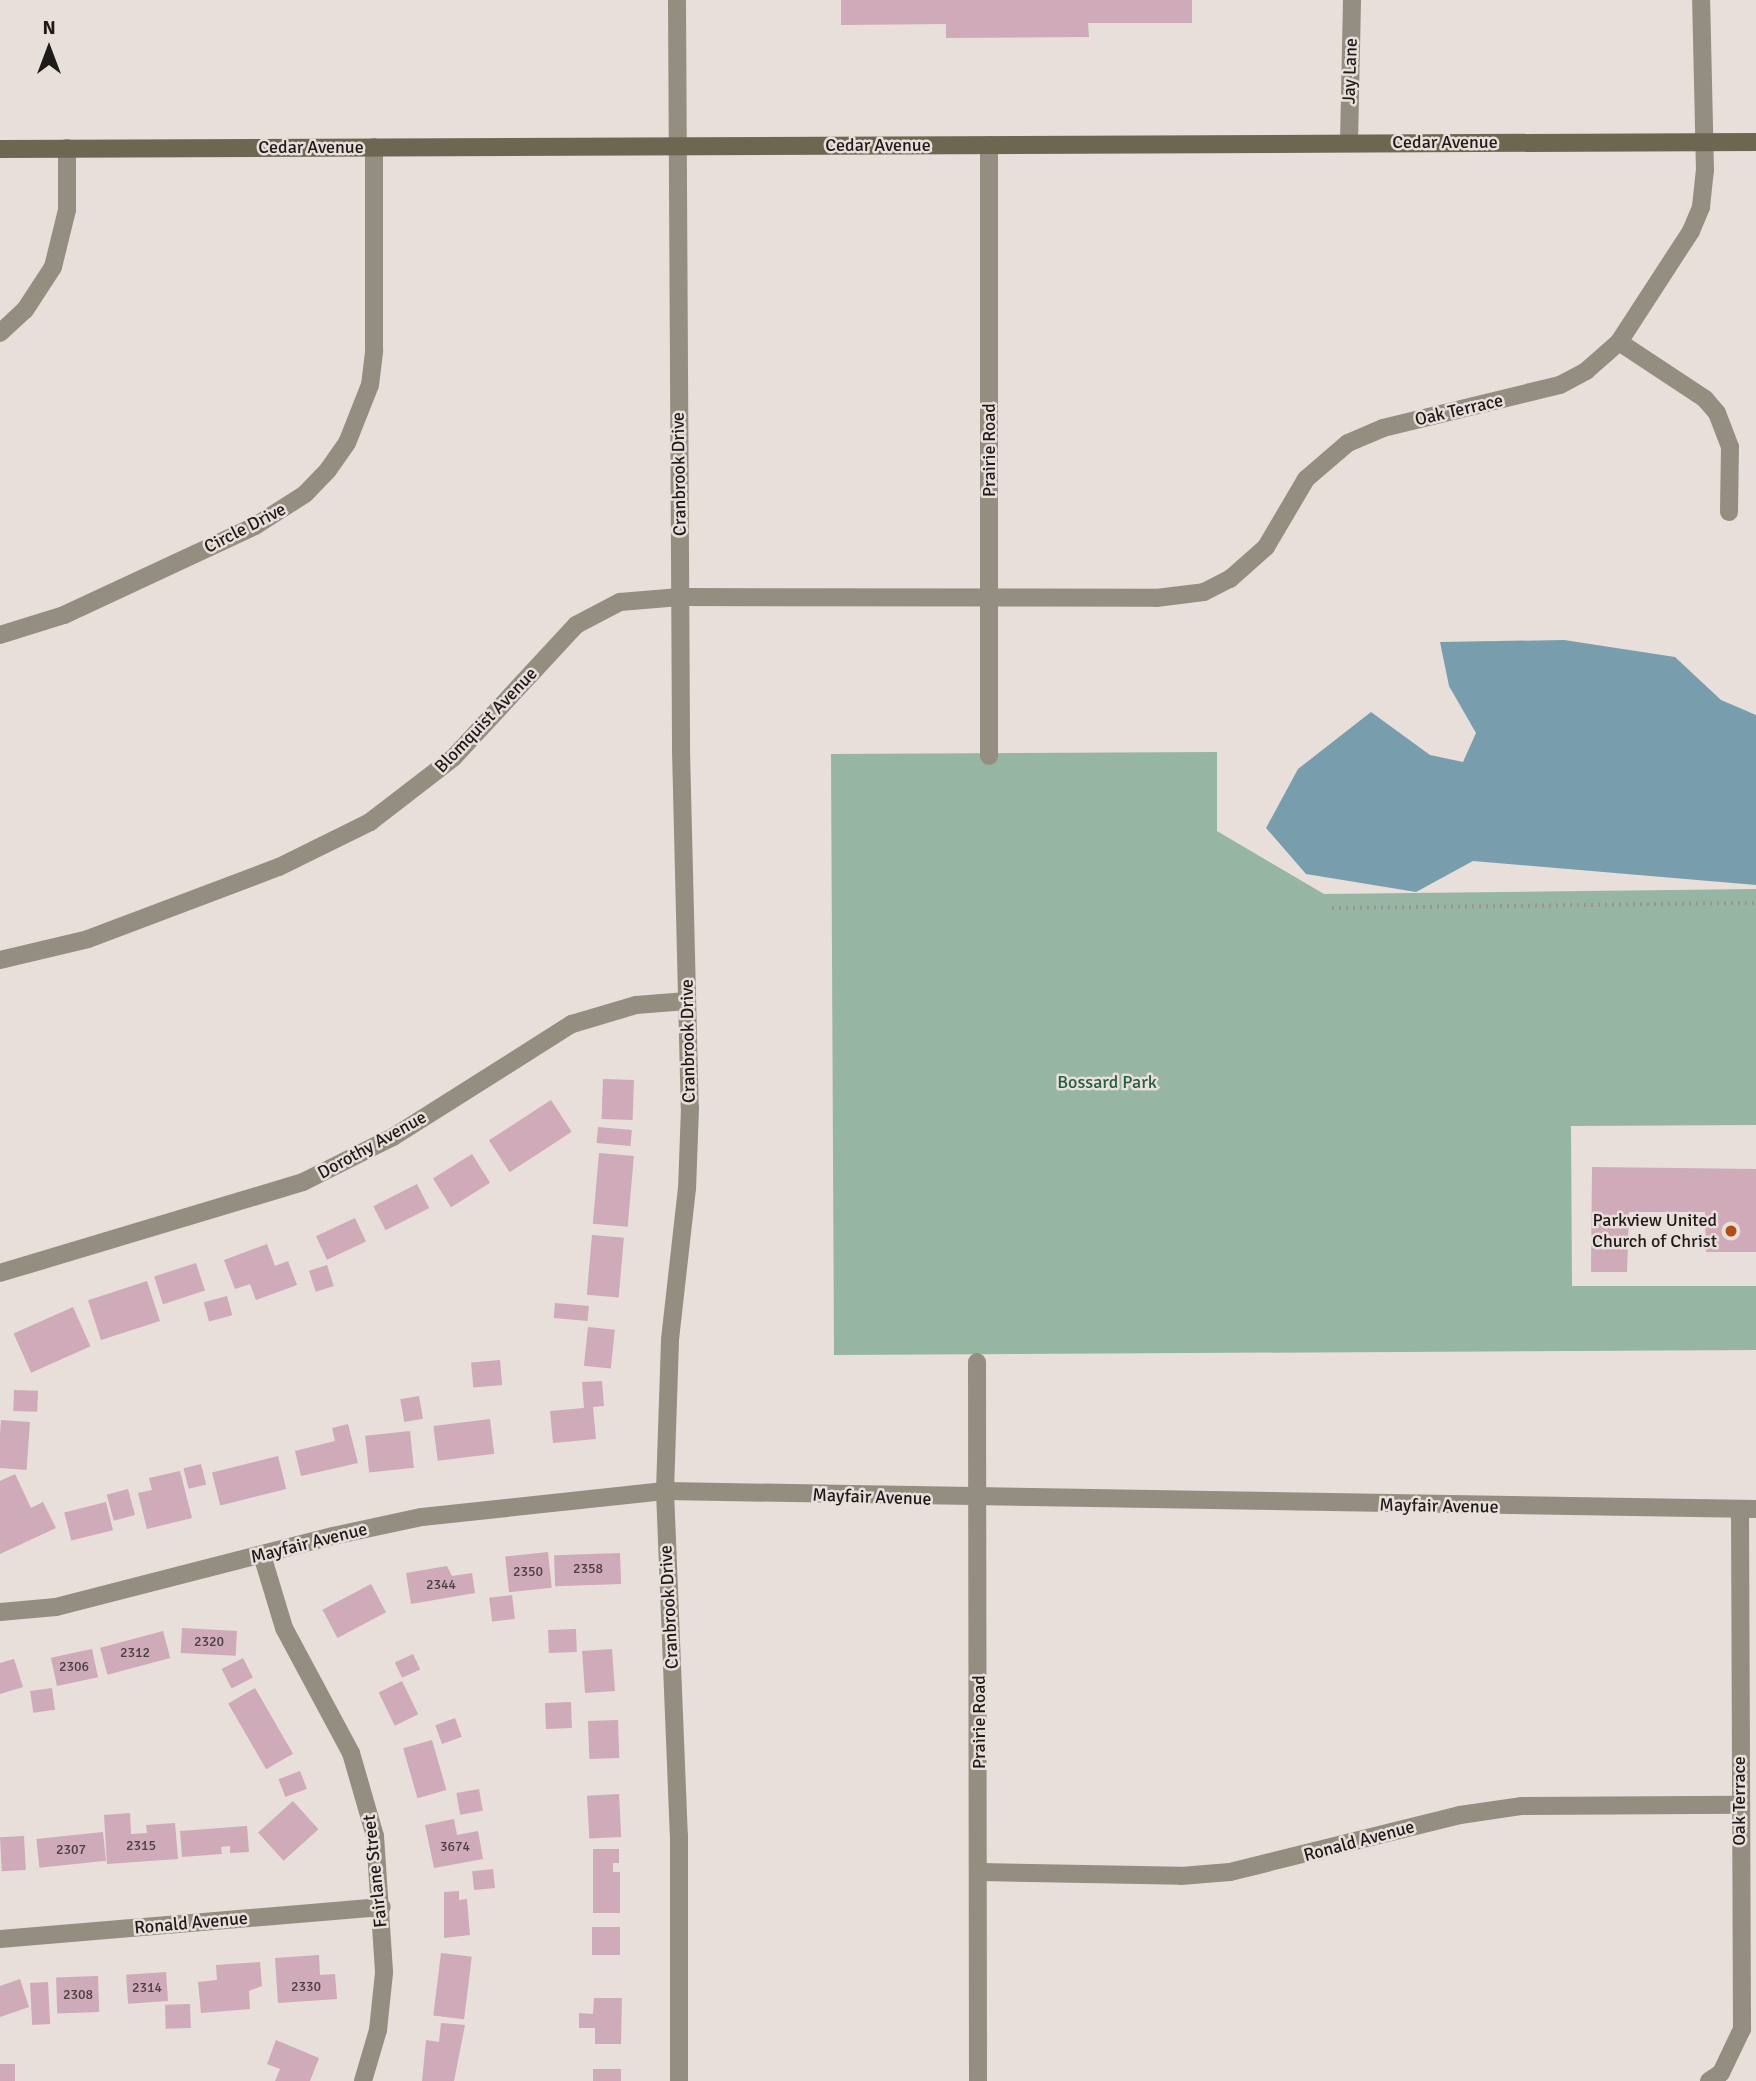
<!DOCTYPE html>
<html>
<head>
<meta charset="utf-8">
<style>
	body { margin:0 }
	#map { position:relative; width:1756px; height:2081px; overflow:hidden; background:#e8deda; font-family:Signika,sans-serif }
	div>[style] { position:absolute }
	[style*='--x'] { left:calc(var(--x)*1px); top:calc(var(--y)*1px); width:calc(var(--w)*1px); rotate:calc(var(--a)*1deg) }
	.green>* { inset:0; background:#96b6a3 }
	.water>* { inset:0; background:#789eae }
	.building>* { inset:0; background:#cfaab8; transform-origin:0 0 }
	.path>* { height:3.5px; margin-top:-1.75px; transform-origin:0; background:repeating-linear-gradient(90deg,#9c9491 0 2px,transparent 0 7px) }
	.street>* { height:18px; margin:-9px; padding:0 9px; transform-origin:9px; border-radius:9px; background:#938e7f }
	.secondary>* { height:18px; margin:-9px; padding:0 9px; transform-origin:9px; border-radius:9px; background:#6d6651 }
	.dots>* { width:19px; height:19px; translate:-50% -50%; box-sizing:border-box; border:4px solid #e8deda; border-radius:50% }
	span { translate:-50% -50%; white-space:nowrap; text-align:center; line-height:1.15; -webkit-text-stroke:5px #e8deda; paint-order:stroke }
	.number-label { font-size:14px; color:#4a3e41 }
	.number-label span { -webkit-text-stroke-width:0 }
	.street-label { font-size:18px; color:#1e1a19 }
	.park-label { font-size:18px; color:#235e41 }
	.poi-label { font-size:18px; color:#1e1a19 }
	.right { translate:-100% -50%; text-align:right }
	.north { position:absolute; left:14px; top:14px; width:70px; height:70px; -webkit-text-stroke:5px #e8deda; paint-order:stroke; rotate:0deg; font-size:19px; font-weight:700; line-height:28px; text-align:center; color:#1e1a19 }
	.north::after { content:''; display:block; margin:auto; width:24px; height:32px; background:#1e1a19; clip-path:polygon(50% 0,100% 100%,50% 72%,0 100%) }
</style>
</head>
<body>
<div id="map">
	<div class="green">
		<div style="clip-path:polygon(1217px 752px,1217px 831px,1324px 894px,1756px 889px,1756px 1125px,1571px 1126px,1572px 1286px,1756px 1286px,1756px 1350px,834px 1355px,831px 754px)"></div>
	</div>
	<div class="water">
		<div style="clip-path:polygon(1564px 640px,1675px 657px,1721px 700px,1756px 715px,1756px 885px,1473px 861px,1416px 892px,1306px 874px,1266px 828px,1298px 769px,1371px 712px,1430px 755px,1463px 762px,1476px 733px,1449px 686px,1440px 642px)"></div>
	</div>
	<div class="building">
		<div style="clip-path:polygon(841px 0,1192px 0,1192px 23px,1088px 23px,1089px 37px,946px 38px,946px 24px,841px 25px)"></div>
		<div style="left:603px;top:1079px;width:31px;height:40px;rotate:2deg"></div>
		<div style="left:551px;top:1100px;width:38px;height:74px;rotate:57deg"></div>
		<div style="left:598px;top:1127px;width:34px;height:16px;rotate:5deg"></div>
		<div style="left:599px;top:1153px;width:35px;height:71px;rotate:5deg"></div>
		<div style="left:472px;top:1154px;width:34px;height:46px;rotate:58deg"></div>
		<div style="clip-path:polygon(1592px 1167px,1756px 1169px,1756px 1252px,1706px 1252px,1705px 1212px,1629px 1212px,1627px 1272px,1591px 1272px)"></div>
		<div style="left:417px;top:1184px;width:27px;height:49px;rotate:63deg"></div>
		<div style="left:355px;top:1218px;width:26px;height:43px;rotate:65deg"></div>
		<div style="left:592px;top:1235px;width:32px;height:60px;rotate:5deg"></div>
		<div style="clip-path:polygon(267px 1244px,275px 1266px,288px 1261px,297px 1285px,256px 1300px,250px 1284px,235px 1289px,224px 1260px)"></div>
		<div style="left:196px;top:1263px;width:29px;height:44px;rotate:72deg"></div>
		<div style="left:327px;top:1265px;width:22px;height:19px;rotate:72deg"></div>
		<div style="left:147px;top:1281px;width:42px;height:62px;rotate:72deg"></div>
		<div style="left:227px;top:1296px;width:20px;height:24px;rotate:75deg"></div>
		<div style="left:555px;top:1303px;width:34px;height:15px;rotate:5deg"></div>
		<div style="left:73px;top:1307px;width:43px;height:65px;rotate:66deg"></div>
		<div style="left:588px;top:1327px;width:27px;height:39px;rotate:6deg"></div>
		<div style="left:500px;top:1360px;width:25px;height:29px;rotate:85deg"></div>
		<div style="clip-path:polygon(602px 1381px,604px 1406px,593px 1407px,596px 1439px,553px 1443px,550px 1411px,584px 1408px,582px 1382px)"></div>
		<div style="left:14px;top:1390px;width:24px;height:21px;rotate:2deg"></div>
		<div style="left:419px;top:1396px;width:23px;height:19px;rotate:80deg"></div>
		<div style="left:490px;top:1419px;width:35px;height:57px;rotate:83deg"></div>
		<div style="left:1px;top:1420px;width:29px;height:48px;rotate:4deg"></div>
		<div style="clip-path:polygon(348px 1424px,358px 1463px,301px 1476px,295px 1451px,335px 1441px,332px 1428px)"></div>
		<div style="left:410px;top:1431px;width:37px;height:45px;rotate:84deg"></div>
		<div style="left:278px;top:1456px;width:34px;height:68px;rotate:76deg"></div>
		<div style="left:201px;top:1464px;width:21px;height:18px;rotate:76deg"></div>
		<div style="clip-path:polygon(180px 1471px,192px 1518px,147px 1529px,138px 1493px,152px 1490px,149px 1478px)"></div>
		<div style="clip-path:polygon(15px 1474px,31px 1508px,43px 1502px,56px 1528px,0 1554px,0 1481px)"></div>
		<div style="left:128px;top:1489px;width:27px;height:22px;rotate:75deg"></div>
		<div style="left:106px;top:1502px;width:29px;height:43px;rotate:76deg"></div>
		<div style="left:548px;top:1552px;width:36px;height:43px;rotate:84deg"></div>
		<div style="left:620px;top:1553px;width:31px;height:66px;rotate:88deg"></div>
		<div style="clip-path:polygon(447px 1566px,452px 1576px,472px 1573px,475px 1593px,411px 1604px,406px 1573px)"></div>
		<div style="left:371px;top:1584px;width:32px;height:55px;rotate:62deg"></div>
		<div style="left:512px;top:1595px;width:24px;height:23px;rotate:83deg"></div>
		<div style="left:182px;top:1628px;width:55px;height:25px;rotate:3deg"></div>
		<div style="left:576px;top:1629px;width:23px;height:28px;rotate:88deg"></div>
		<div style="left:163px;top:1631px;width:28px;height:65px;rotate:75deg"></div>
		<div style="left:92px;top:1649px;width:29px;height:42px;rotate:78deg"></div>
		<div style="left:612px;top:1649px;width:42px;height:30px;rotate:86deg"></div>
		<div style="left:413px;top:1654px;width:17px;height:20px;rotate:65deg"></div>
		<div style="left:243px;top:1658px;width:22px;height:24px;rotate:63deg"></div>
		<div style="clip-path:polygon(14px 1659px,23px 1687px,0 1694px,0 1663px)"></div>
		<div style="left:402px;top:1681px;width:37px;height:26px;rotate:64deg"></div>
		<div style="left:52px;top:1688px;width:22px;height:22px;rotate:82deg"></div>
		<div style="left:255px;top:1688px;width:76px;height:31px;rotate:60deg"></div>
		<div style="left:571px;top:1702px;width:26px;height:26px;rotate:88deg"></div>
		<div style="left:455px;top:1718px;width:20px;height:21px;rotate:70deg"></div>
		<div style="left:618px;top:1720px;width:38px;height:30px;rotate:88deg"></div>
		<div style="left:432px;top:1740px;width:52px;height:30px;rotate:74deg"></div>
		<div style="left:300px;top:1771px;width:19px;height:23px;rotate:69deg"></div>
		<div style="left:479px;top:1789px;width:22px;height:23px;rotate:80deg"></div>
		<div style="left:619px;top:1794px;width:43px;height:32px;rotate:87deg"></div>
		<div style="left:293px;top:1801px;width:38px;height:47px;rotate:48deg"></div>
		<div style="clip-path:polygon(130px 1813px,131px 1834px,147px 1833px,146px 1825px,175px 1823px,178px 1859px,107px 1864px,104px 1815px)"></div>
		<div style="clip-path:polygon(454px 1819px,457px 1835px,478px 1831px,483px 1859px,434px 1868px,425px 1825px)"></div>
		<div style="clip-path:polygon(247px 1826px,249px 1852px,230px 1853px,230px 1846px,221px 1847px,222px 1854px,182px 1857px,180px 1831px)"></div>
		<div style="left:103px;top:1832px;width:29px;height:67px;rotate:84deg"></div>
		<div style="left:24px;top:1836px;width:34px;height:24px;rotate:87deg"></div>
		<div style="clip-path:polygon(593px 1849px,619px 1849px,619px 1863px,613px 1863px,613px 1872px,620px 1872px,620px 1913px,593px 1913px)"></div>
		<div style="left:493px;top:1869px;width:19px;height:21px;rotate:84deg"></div>
		<div style="clip-path:polygon(459px 1891px,459px 1900px,467px 1899px,470px 1935px,444px 1938px,444px 1892px)"></div>
		<div style="left:592px;top:1927px;width:28px;height:28px"></div>
		<div style="left:441px;top:1953px;width:31px;height:63px;rotate:7deg"></div>
		<div style="clip-path:polygon(319px 1955px,320px 1975px,335px 1974px,337px 1999px,278px 2003px,275px 1958px)"></div>
		<div style="clip-path:polygon(260px 1962px,262px 1986px,249px 1991px,250px 2009px,201px 2013px,198px 1982px,217px 1980px,216px 1965px)"></div>
		<div style="left:166px;top:1972px;width:29px;height:40px;rotate:86deg"></div>
		<div style="left:98px;top:1976px;width:36px;height:42px;rotate:88deg"></div>
		<div style="clip-path:polygon(20px 1979px,29px 2007px,0 2017px,0 1986px)"></div>
		<div style="left:48px;top:1982px;width:42px;height:18px;rotate:87deg"></div>
		<div style="clip-path:polygon(594px 1998px,622px 1998px,621px 2044px,595px 2044px,595px 2028px,579px 2028px,579px 2013px,593px 2014px)"></div>
		<div style="left:190px;top:2004px;width:24px;height:25px;rotate:88deg"></div>
		<div style="clip-path:polygon(441px 2023px,465px 2025px,454px 2081px,422px 2081px,426px 2040px,439px 2042px)"></div>
		<div style="clip-path:polygon(276px 2040px,319px 2058px,310px 2081px,275px 2081px,280px 2069px,267px 2064px)"></div>
		<div style="left:0;top:2064px;width:15px;height:17px"></div>
		<div style="left:593px;top:2069px;width:28px;height:12px"></div>
	</div>
	<div class="path">
		<div style="--x:1332;--y:908;--w:424;--a:-0.7"></div>
	</div>
	<div class="street">
		<div style="--x:677;--y:0;--w:750;--a:89.69"></div>
		<div style="--x:681;--y:750;--w:358;--a:88.6"></div>
		<div style="--x:690;--y:1108;--w:80;--a:92.1"></div>
		<div style="--x:687;--y:1188;--w:153;--a:96.4"></div>
		<div style="--x:670;--y:1340;--w:151;--a:91.9"></div>
		<div style="--x:665;--y:1491;--w:345;--a:87.7"></div>
		<div style="--x:679;--y:1836;--w:245;--a:90"></div>
		<div style="--x:1349;--y:143;--w:143;--a:-88.8"></div>
		<div style="--x:989;--y:145;--w:611;--a:90"></div>
		<div style="--x:0;--y:333;--w:34;--a:-43"></div>
		<div style="--x:25;--y:310;--w:51;--a:-56.9"></div>
		<div style="--x:53;--y:267;--w:59;--a:-76.2"></div>
		<div style="--x:67;--y:210;--w:62;--a:-90"></div>
		<div style="--x:1619;--y:342;--w:103;--a:33.5"></div>
		<div style="--x:1705;--y:399;--w:18;--a:49"></div>
		<div style="--x:1717;--y:413;--w:36;--a:69"></div>
		<div style="--x:1730;--y:447;--w:65;--a:90.9"></div>
		<div style="--x:0;--y:635;--w:67;--a:-17.4"></div>
		<div style="--x:64;--y:615;--w:211;--a:-25"></div>
		<div style="--x:255;--y:526;--w:59;--a:-32.6"></div>
		<div style="--x:305;--y:494;--w:33;--a:-46"></div>
		<div style="--x:328;--y:470;--w:33;--a:-55"></div>
		<div style="--x:347;--y:443;--w:62;--a:-68.4"></div>
		<div style="--x:370;--y:385;--w:35;--a:-83"></div>
		<div style="--x:374;--y:350;--w:203;--a:-90"></div>
		<div style="--x:0;--y:960;--w:90;--a:-13.4"></div>
		<div style="--x:88;--y:939;--w:204;--a:-20.7"></div>
		<div style="--x:279;--y:867;--w:102;--a:-26.3"></div>
		<div style="--x:370;--y:822;--w:105;--a:-37.6"></div>
		<div style="--x:453;--y:758;--w:181;--a:-47.2"></div>
		<div style="--x:576;--y:625;--w:50;--a:-27.6"></div>
		<div style="--x:620;--y:602;--w:60;--a:-4.8"></div>
		<div style="--x:680;--y:597;--w:476;--a:0.1"></div>
		<div style="--x:1156;--y:598;--w:48;--a:-7.1"></div>
		<div style="--x:1204;--y:592;--w:29;--a:-27"></div>
		<div style="--x:1230;--y:579;--w:48;--a:-41.6"></div>
		<div style="--x:1266;--y:547;--w:79;--a:-59.5"></div>
		<div style="--x:1306;--y:479;--w:55;--a:-40.6"></div>
		<div style="--x:1348;--y:443;--w:38;--a:-23"></div>
		<div style="--x:1383;--y:428;--w:182;--a:-13.7"></div>
		<div style="--x:1560;--y:385;--w:30;--a:-28"></div>
		<div style="--x:1586;--y:371;--w:44;--a:-41.3"></div>
		<div style="--x:1619;--y:342;--w:132;--a:-57"></div>
		<div style="--x:1691;--y:231;--w:26;--a:-67"></div>
		<div style="--x:1701;--y:207;--w:36;--a:-84"></div>
		<div style="--x:1705;--y:171;--w:171;--a:-91.3"></div>
		<div style="--x:0;--y:1273;--w:316;--a:-16.7"></div>
		<div style="--x:303;--y:1182;--w:101;--a:-26.6"></div>
		<div style="--x:393;--y:1137;--w:212;--a:-32.3"></div>
		<div style="--x:572;--y:1024;--w:67;--a:-16.5"></div>
		<div style="--x:636;--y:1005;--w:51;--a:-4.5"></div>
		<div style="--x:977;--y:1362;--w:719;--a:89.92"></div>
		<div style="--x:262;--y:1555;--w:76;--a:73.2"></div>
		<div style="--x:284;--y:1628;--w:142;--a:61.8"></div>
		<div style="--x:351;--y:1753;--w:86;--a:73.9"></div>
		<div style="--x:375;--y:1836;--w:137;--a:86.2"></div>
		<div style="--x:384;--y:1973;--w:57;--a:96"></div>
		<div style="--x:378;--y:2030;--w:53;--a:106.4"></div>
		<div style="--x:0;--y:1612;--w:56;--a:-5.1"></div>
		<div style="--x:56;--y:1607;--w:286;--a:-14.4"></div>
		<div style="--x:333;--y:1536;--w:91;--a:-12.1"></div>
		<div style="--x:422;--y:1517;--w:244;--a:-6.1"></div>
		<div style="--x:665;--y:1491;--w:1091;--a:0.95"></div>
		<div style="--x:980;--y:1872;--w:201;--a:1.1"></div>
		<div style="--x:1181;--y:1876;--w:49;--a:-4.7"></div>
		<div style="--x:1230;--y:1872;--w:237;--a:-13.9"></div>
		<div style="--x:1460;--y:1815;--w:63;--a:-8.3"></div>
		<div style="--x:1522;--y:1806;--w:217;--a:-0.3"></div>
		<div style="--x:0;--y:1939;--w:383;--a:-4.8"></div>
		<div style="--x:1709;--y:2081;--w:14;--a:-34"></div>
		<div style="--x:1721;--y:2073;--w:49;--a:-64.5"></div>
		<div style="--x:1742;--y:2029;--w:519;--a:-90.22"></div>
	</div>
	<div class="secondary">
		<div style="--x:0;--y:149;--w:1756;--a:-0.23"></div>
	</div>
	<div class="dots">
		<div style="left:1731px;top:1231px;background:#b14e16"></div>
	</div>
	<div class="number-label">
		<span style="left:588px;top:1569px">2358</span>
		<span style="left:528px;top:1572px">2350</span>
		<span style="left:441px;top:1585px">2344</span>
		<span style="left:209px;top:1642px">2320</span>
		<span style="left:135px;top:1653px">2312</span>
		<span style="left:74px;top:1667px">2306</span>
		<span style="left:141px;top:1846px">2315</span>
		<span style="left:455px;top:1847px">3674</span>
		<span style="left:71px;top:1850px">2307</span>
		<span style="left:306px;top:1987px">2330</span>
		<span style="left:147px;top:1988px">2314</span>
		<span style="left:78px;top:1995px">2308</span>
	</div>
	<div class="street-label">
		<span style="left:1350px;top:71px;rotate:-88deg">Jay Lane</span>
		<span style="left:1445px;top:142px">Cedar Avenue</span>
		<span style="left:878px;top:145px">Cedar Avenue</span>
		<span style="left:311px;top:147px">Cedar Avenue</span>
		<span style="left:1459px;top:410px;rotate:-13deg">Oak Terrace</span>
		<span style="left:989px;top:450px;rotate:-90deg">Prairie Road</span>
		<span style="left:679px;top:474px;rotate:-91deg">Cranbrook Drive</span>
		<span style="left:245px;top:528px;rotate:-27deg">Circle Drive</span>
		<span style="left:486px;top:720px;rotate:-46deg">Blomquist Avenue</span>
		<span style="left:688px;top:1041px;rotate:-91deg">Cranbrook Drive</span>
		<span style="left:372px;top:1145px;rotate:-29deg">Dorothy Avenue</span>
		<span style="left:872px;top:1497px;rotate:2deg">Mayfair Avenue</span>
		<span style="left:1439px;top:1506px;rotate:1deg">Mayfair Avenue</span>
		<span style="left:309px;top:1543px;rotate:-14deg">Mayfair Avenue</span>
		<span style="left:669px;top:1607px;rotate:-93deg">Cranbrook Drive</span>
		<span style="left:979px;top:1722px;rotate:-90deg">Prairie Road</span>
		<span style="left:1739px;top:1801px;rotate:-90deg">Oak Terrace</span>
		<span style="left:1359px;top:1841px;rotate:-15deg">Ronald Avenue</span>
		<span style="left:375px;top:1871px;rotate:-96deg">Fairlane Street</span>
		<span style="left:191px;top:1923px;rotate:-5deg">Ronald Avenue</span>
	</div>
	<div class="park-label">
		<span style="left:1107px;top:1082px">Bossard Park</span>
	</div>
	<div class="poi-label">
		<span class="right" style="left:1717px;top:1231px">Parkview United<br>Church of Christ</span>
	</div>
	<div class="north">N</div>
</div>
</body>
</html>
